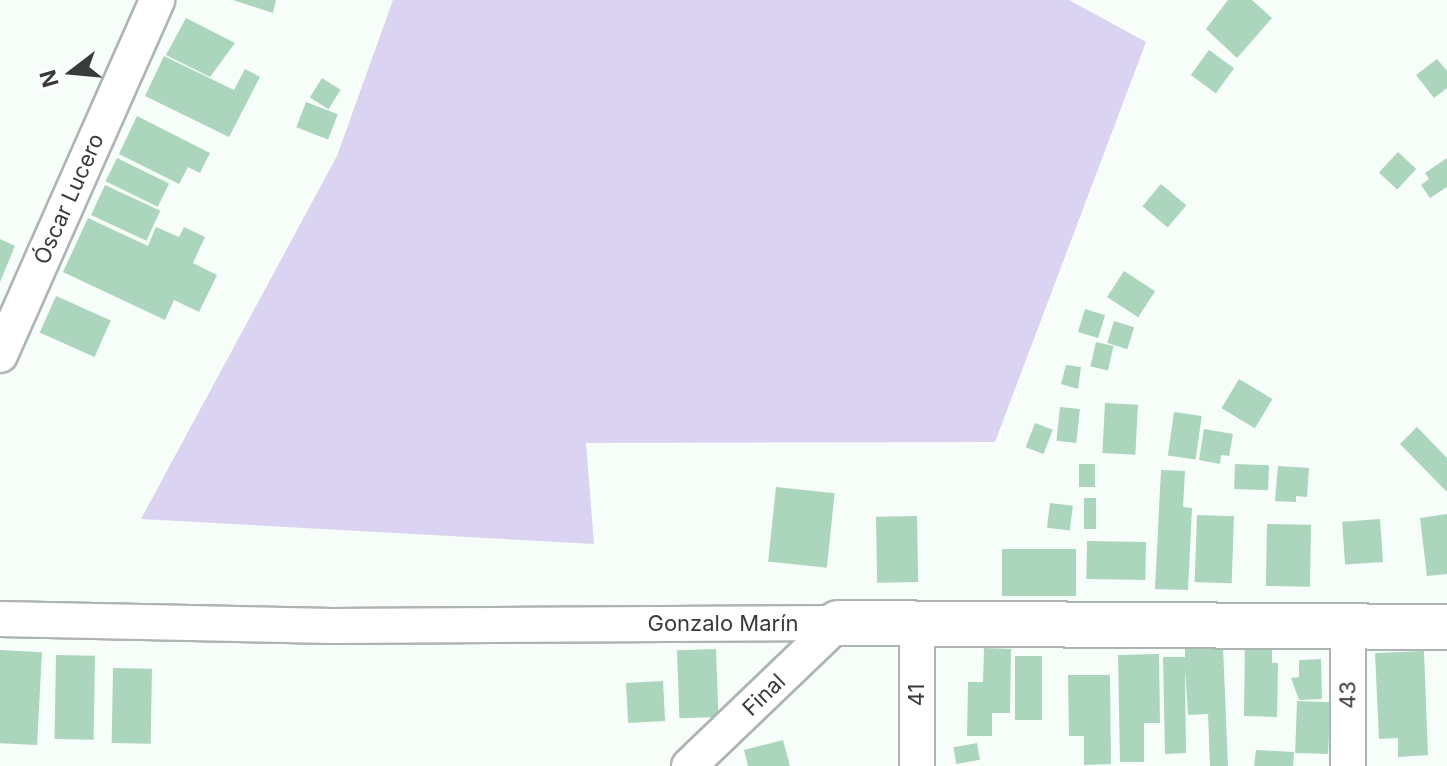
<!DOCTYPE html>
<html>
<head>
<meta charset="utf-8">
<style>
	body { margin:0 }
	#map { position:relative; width:1447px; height:766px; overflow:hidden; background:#f7fdf9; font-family:Inter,sans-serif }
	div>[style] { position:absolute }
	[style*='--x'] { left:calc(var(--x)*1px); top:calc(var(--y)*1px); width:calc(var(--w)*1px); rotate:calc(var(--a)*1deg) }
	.green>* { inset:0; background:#dad3f1 }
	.building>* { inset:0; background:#abd5bc; transform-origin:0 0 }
	.roads { filter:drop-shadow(2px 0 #aeb4b0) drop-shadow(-2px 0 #aeb4b0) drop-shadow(0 2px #aeb4b0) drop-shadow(0 -2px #aeb4b0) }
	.street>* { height:34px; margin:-17px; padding:0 17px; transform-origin:17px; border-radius:17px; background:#fff }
	.secondary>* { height:44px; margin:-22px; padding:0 22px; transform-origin:22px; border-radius:22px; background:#fff }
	span { translate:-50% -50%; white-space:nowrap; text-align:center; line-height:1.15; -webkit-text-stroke:7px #fff; paint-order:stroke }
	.street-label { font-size:22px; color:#393b3a }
	.north { position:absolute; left:32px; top:32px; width:80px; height:80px; -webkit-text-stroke:6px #fff; paint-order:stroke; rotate:254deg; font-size:22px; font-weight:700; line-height:32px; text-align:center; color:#393b3a }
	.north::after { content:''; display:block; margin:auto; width:28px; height:36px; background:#393b3a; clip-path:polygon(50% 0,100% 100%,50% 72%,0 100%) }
</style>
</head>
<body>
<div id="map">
	<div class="green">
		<div style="clip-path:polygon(393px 0,1069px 0,1146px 42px,995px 442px,586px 443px,594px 544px,141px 519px,337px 156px)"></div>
	</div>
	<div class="building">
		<div style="clip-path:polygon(233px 0,276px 0,273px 13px)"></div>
		<div style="clip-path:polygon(1228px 0,1252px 0,1272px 18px,1237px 58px,1206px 29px)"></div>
		<div style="clip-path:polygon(186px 18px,235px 43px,210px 77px,166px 55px)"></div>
		<div style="left:1209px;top:50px;width:31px;height:31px;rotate:36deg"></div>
		<div style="clip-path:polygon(164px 56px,234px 90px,245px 69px,260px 77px,229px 137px,145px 96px)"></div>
		<div style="clip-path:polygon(1437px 59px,1447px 71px,1447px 88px,1434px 98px,1416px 75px)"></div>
		<div style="left:322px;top:78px;width:22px;height:23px;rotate:32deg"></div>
		<div style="left:306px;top:102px;width:34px;height:27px;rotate:21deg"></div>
		<div style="clip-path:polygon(137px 116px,210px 153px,200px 173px,188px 167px,179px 184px,119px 154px)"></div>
		<div style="left:1398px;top:152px;width:25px;height:28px;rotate:43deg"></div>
		<div style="left:117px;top:158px;width:58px;height:26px;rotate:26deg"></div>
		<div style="clip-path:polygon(1447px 158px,1447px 187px,1430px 198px,1421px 185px,1429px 179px,1425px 173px)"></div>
		<div style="left:1161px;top:184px;width:33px;height:29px;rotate:40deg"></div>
		<div style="left:105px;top:185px;width:61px;height:33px;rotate:25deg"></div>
		<div style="clip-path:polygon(88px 218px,148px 246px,156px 227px,179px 237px,184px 227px,205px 237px,193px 263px,217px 275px,199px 312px,174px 300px,165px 320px,63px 272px)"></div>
		<div style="clip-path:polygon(0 239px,15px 246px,0 282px)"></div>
		<div style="left:1124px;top:271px;width:37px;height:31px;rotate:33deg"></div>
		<div style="left:56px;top:296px;width:60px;height:40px;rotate:24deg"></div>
		<div style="left:1085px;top:309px;width:21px;height:24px;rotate:17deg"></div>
		<div style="left:1114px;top:321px;width:21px;height:23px;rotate:17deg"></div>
		<div style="left:1096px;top:342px;width:18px;height:25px;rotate:13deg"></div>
		<div style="clip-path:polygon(1066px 365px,1081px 367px,1078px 389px,1061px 384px)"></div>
		<div style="left:1239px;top:379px;width:39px;height:34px;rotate:31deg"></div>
		<div style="left:1105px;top:403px;width:33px;height:50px;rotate:3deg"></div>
		<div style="left:1060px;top:407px;width:20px;height:34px;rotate:6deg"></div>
		<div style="left:1174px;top:412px;width:28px;height:44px;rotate:8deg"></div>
		<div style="left:1035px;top:423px;width:19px;height:26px;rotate:21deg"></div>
		<div style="clip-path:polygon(1417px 427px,1447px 458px,1447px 492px,1400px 444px)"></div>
		<div style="clip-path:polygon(1204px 429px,1233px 434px,1229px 456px,1221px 455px,1220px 464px,1199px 460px)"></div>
		<div style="left:1079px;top:464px;width:16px;height:23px"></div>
		<div style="left:1235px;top:464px;width:34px;height:25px;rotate:2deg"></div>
		<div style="clip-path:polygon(1278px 466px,1309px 468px,1307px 497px,1296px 496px,1296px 502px,1275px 501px)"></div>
		<div style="clip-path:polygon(1161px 470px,1185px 471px,1183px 507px,1192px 508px,1188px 590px,1155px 589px)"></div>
		<div style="left:776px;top:487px;width:59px;height:75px;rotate:6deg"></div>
		<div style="left:1084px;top:498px;width:12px;height:31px"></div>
		<div style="left:1050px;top:503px;width:23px;height:25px;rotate:7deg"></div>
		<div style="clip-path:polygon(1447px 514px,1447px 574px,1427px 576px,1420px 518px)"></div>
		<div style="left:1197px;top:515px;width:37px;height:67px;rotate:2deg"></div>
		<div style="left:917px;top:516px;width:66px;height:41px;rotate:89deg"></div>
		<div style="left:1380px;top:519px;width:43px;height:38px;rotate:86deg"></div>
		<div style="left:1267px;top:524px;width:44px;height:62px;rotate:1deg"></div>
		<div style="left:1087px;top:541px;width:59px;height:38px;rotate:1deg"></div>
		<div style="left:1002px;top:549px;width:74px;height:47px"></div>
		<div style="clip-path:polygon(1245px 640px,1272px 641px,1272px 663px,1278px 663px,1277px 717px,1244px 716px)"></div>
		<div style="clip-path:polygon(1223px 647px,1228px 766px,1210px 766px,1208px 714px,1188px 715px,1185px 668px,1186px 753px,1165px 754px,1163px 657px,1185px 657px,1185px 649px)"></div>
		<div style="clip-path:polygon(984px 648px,1011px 649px,1010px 713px,992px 713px,992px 736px,967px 736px,968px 682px,983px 682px)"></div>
		<div style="left:716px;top:649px;width:68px;height:39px;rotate:88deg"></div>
		<div style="left:0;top:650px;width:42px;height:93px;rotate:3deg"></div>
		<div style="clip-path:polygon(1424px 651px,1428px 755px,1398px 757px,1398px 738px,1379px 739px,1375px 653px)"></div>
		<div style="clip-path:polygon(1159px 654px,1160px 723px,1144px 723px,1144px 762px,1120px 762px,1118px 655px)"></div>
		<div style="left:56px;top:655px;width:39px;height:84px;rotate:1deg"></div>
		<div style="left:1015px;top:656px;width:27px;height:64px"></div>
		<div style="clip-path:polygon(1321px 659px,1322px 699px,1299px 700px,1291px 678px,1299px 677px,1299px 660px)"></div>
		<div style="left:113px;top:668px;width:39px;height:75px;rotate:1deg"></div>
		<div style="clip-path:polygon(1068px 675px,1110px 675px,1111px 764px,1084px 765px,1084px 736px,1069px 736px)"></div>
		<div style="left:663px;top:681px;width:40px;height:37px;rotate:87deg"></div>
		<div style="left:1297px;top:701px;width:33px;height:52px;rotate:2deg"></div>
		<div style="clip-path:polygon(783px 740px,790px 766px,748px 766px,744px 750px)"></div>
		<div style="left:977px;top:743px;width:17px;height:24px;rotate:80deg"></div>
		<div style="clip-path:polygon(1256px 750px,1294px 752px,1293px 766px,1254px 766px)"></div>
	</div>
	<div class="roads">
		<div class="street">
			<div style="--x:0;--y:355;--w:388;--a:-66.1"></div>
			<div style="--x:0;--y:619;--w:332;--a:1.2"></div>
			<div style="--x:332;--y:626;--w:506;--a:-0.34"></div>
			<div style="--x:1348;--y:624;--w:142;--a:90"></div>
			<div style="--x:689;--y:766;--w:207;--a:-43.8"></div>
			<div style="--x:917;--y:766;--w:142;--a:-90"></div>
		</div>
		<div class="secondary">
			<div style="--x:838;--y:623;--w:609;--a:0.38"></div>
		</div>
	</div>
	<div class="street-label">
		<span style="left:69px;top:199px;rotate:-66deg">Óscar Lucero</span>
		<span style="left:723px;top:624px">Gonzalo Marín</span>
		<span style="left:764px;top:695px;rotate:-44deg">Final</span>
		<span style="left:917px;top:695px;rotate:-90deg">41</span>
		<span style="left:1348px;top:695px;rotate:-90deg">43</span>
	</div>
	<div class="north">N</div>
</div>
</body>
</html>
